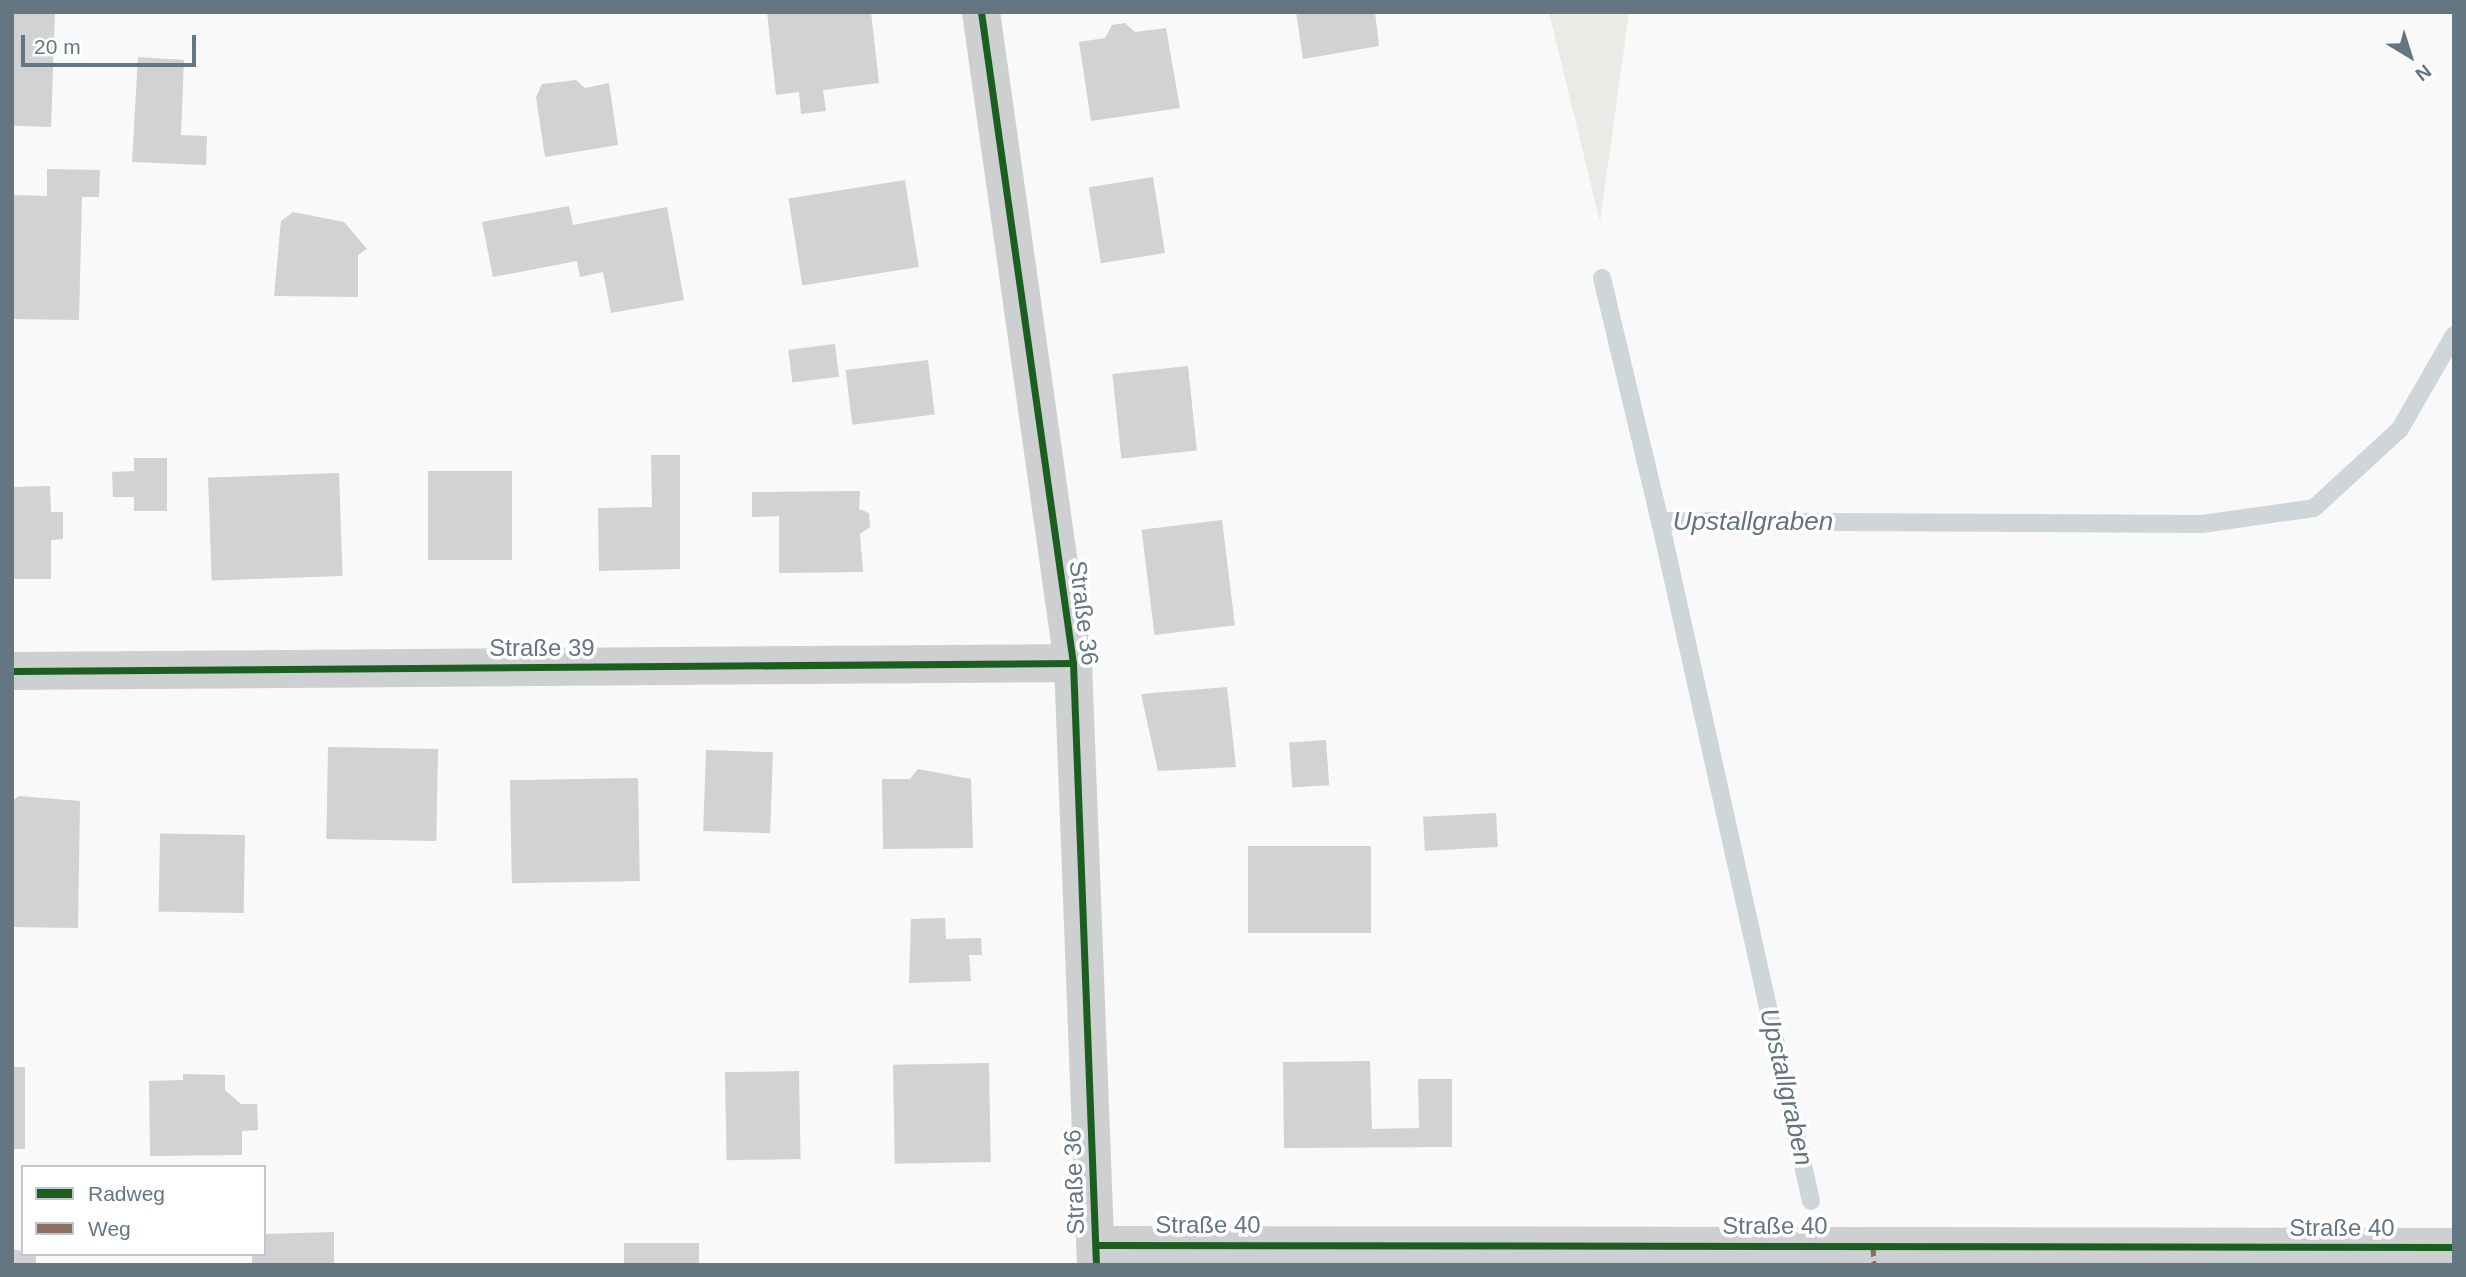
<!DOCTYPE html>
<html>
<head>
<meta charset="utf-8">
<style>
	body { margin:0 }
	#map { position:relative; width:2466px; height:1277px; overflow:hidden; background:#f9f9f9; font-family:Helvetica,sans-serif }
	div>[style] { position:absolute }
	[style*='--x'] { left:calc(var(--x)*1px); top:calc(var(--y)*1px); width:calc(var(--w)*1px); rotate:calc(var(--a)*1deg) }
	.green>* { inset:0; background:#e8ebe6 }
	.stream>* { height:18px; margin:-9px; padding:0 9px; transform-origin:9px; border-radius:9px; background:#ced6d9 }
	.building>* { inset:0; background:#d0d2d3; transform-origin:0 0 }
	.street>* { height:38px; margin:-19px; padding:0 19px; transform-origin:19px; border-radius:19px; background:#cecfd0 }
	.quiet>* { height:5px; margin-top:-2.5px; transform-origin:0; background:repeating-linear-gradient(90deg,#8d6e63 0 10px,transparent 0 15px) }
	.cycleway>* { height:7px; margin:-3.5px; padding:0 3.5px; transform-origin:3.5px; border-radius:3.5px; background:#1b5e20 }
	span { translate:-50% -50%; white-space:nowrap; text-align:center; line-height:1.15; -webkit-text-stroke:7px #fff; paint-order:stroke }
	.street-label { font-size:24px; color:#657683 }
	.water-label { font-size:26px; color:#60757c; font-style:italic }
	.frame { position:absolute; inset:0; border:14px solid #657683; pointer-events:none }
	.legend { position:absolute; left:21px; top:1165px; width:245px; height:91px; box-sizing:border-box; background:#fff; border:2px solid #c1c8cd; margin:0; padding:9px 12px; list-style:none; font-size:21px; color:#657683 }
	.legend li { display:flex; align-items:center; gap:14px; height:35px }
	.legend b { width:35px; border:2px solid #c1c8cd }
	.north { position:absolute; left:2375px; top:21px; width:70px; height:70px; -webkit-text-stroke:5px #fff; paint-order:stroke; rotate:142deg; font-size:19px; font-weight:700; line-height:28px; text-align:center; color:#657683 }
	.north::after { content:''; display:block; margin:auto; width:24px; height:32px; background:#657683; clip-path:polygon(50% 0,100% 100%,50% 72%,0 100%) }
	.scale { position:absolute; left:21px; top:35px; width:175px; height:32px; box-sizing:border-box; border:4px solid #657683; border-top:0; padding-left:9px; font-size:21px; line-height:24px; white-space:nowrap; color:#657683; -webkit-text-stroke:5px #fff; paint-order:stroke }
</style>
</head>
<body>
<div id="map">
	<div class="green">
		<div style="clip-path:polygon(1549px 12px,1629px 12px,1600px 222px)"></div>
	</div>
	<div class="stream">
		<div style="--x:1602;--y:278;--w:250;--a:76.6"></div>
		<div style="--x:1811;--y:1201;--w:697;--a:-102.52"></div>
		<div style="--x:1660;--y:521;--w:542;--a:0.32"></div>
		<div style="--x:2202;--y:524;--w:113;--a:-8.1"></div>
		<div style="--x:2314;--y:508;--w:117;--a:-42.6"></div>
		<div style="--x:2400;--y:429;--w:108;--a:-60.1"></div>
	</div>
	<div class="building">
		<div style="clip-path:polygon(767px 12px,871px 12px,879px 83px,823px 90px,826px 111px,801px 114px,799px 92px,776px 95px)"></div>
		<div style="clip-path:polygon(1296px 12px,1375px 12px,1379px 46px,1303px 59px)"></div>
		<div style="left:55px;top:13px;width:114px;height:43px;rotate:92deg"></div>
		<div style="clip-path:polygon(1125px 23px,1135px 32px,1166px 28px,1180px 108px,1091px 121px,1079px 42px,1105px 38px,1112px 25px)"></div>
		<div style="clip-path:polygon(138px 57px,184px 60px,181px 135px,207px 136px,206px 165px,132px 162px)"></div>
		<div style="clip-path:polygon(576px 80px,585px 88px,609px 83px,618px 145px,545px 157px,536px 97px,542px 84px)"></div>
		<div style="clip-path:polygon(47px 169px,100px 170px,99px 197px,82px 197px,79px 320px,12px 319px,12px 195px,47px 196px)"></div>
		<div style="left:1153px;top:177px;width:77px;height:65px;rotate:81deg"></div>
		<div style="left:905px;top:180px;width:88px;height:118px;rotate:81deg"></div>
		<div style="clip-path:polygon(569px 206px,573px 225px,667px 207px,684px 300px,611px 313px,603px 272px,580px 277px,577px 261px,493px 277px,482px 222px)"></div>
		<div style="clip-path:polygon(293px 212px,344px 222px,367px 249px,358px 255px,358px 297px,274px 296px,281px 221px)"></div>
		<div style="left:835px;top:344px;width:33px;height:47px;rotate:83deg"></div>
		<div style="left:928px;top:360px;width:55px;height:83px;rotate:83deg"></div>
		<div style="left:1188px;top:366px;width:85px;height:76px;rotate:84deg"></div>
		<div style="clip-path:polygon(651px 455px,680px 455px,680px 569px,599px 571px,598px 508px,652px 507px)"></div>
		<div style="clip-path:polygon(134px 458px,167px 458px,167px 511px,134px 511px,134px 497px,113px 497px,112px 472px,134px 471px)"></div>
		<div style="left:512px;top:471px;width:89px;height:84px;rotate:90deg"></div>
		<div style="left:339px;top:473px;width:103px;height:131px;rotate:88deg"></div>
		<div style="clip-path:polygon(50px 486px,51px 512px,63px 512px,63px 539px,51px 540px,51px 579px,12px 579px,12px 487px)"></div>
		<div style="clip-path:polygon(860px 491px,859px 509px,869px 513px,870px 527px,860px 534px,863px 572px,779px 573px,779px 516px,752px 517px,752px 492px)"></div>
		<div style="left:1222px;top:520px;width:106px;height:81px;rotate:83deg"></div>
		<div style="clip-path:polygon(1227px 687px,1236px 767px,1158px 771px,1141px 694px)"></div>
		<div style="left:1326px;top:740px;width:45px;height:37px;rotate:86deg"></div>
		<div style="left:328px;top:747px;width:110px;height:92px;rotate:1deg"></div>
		<div style="left:706px;top:750px;width:67px;height:81px;rotate:2deg"></div>
		<div style="clip-path:polygon(918px 769px,971px 779px,973px 848px,883px 849px,882px 779px,910px 779px)"></div>
		<div style="left:638px;top:778px;width:103px;height:128px;rotate:89deg"></div>
		<div style="clip-path:polygon(19px 796px,80px 801px,78px 928px,12px 927px,12px 801px)"></div>
		<div style="left:1496px;top:813px;width:34px;height:73px;rotate:87deg"></div>
		<div style="left:245px;top:835px;width:78px;height:85px;rotate:91deg"></div>
		<div style="left:1248px;top:846px;width:123px;height:87px"></div>
		<div style="clip-path:polygon(945px 918px,946px 939px,981px 938px,982px 955px,969px 955px,971px 981px,909px 983px,911px 919px)"></div>
		<div style="clip-path:polygon(1370px 1061px,1372px 1129px,1419px 1128px,1418px 1079px,1452px 1079px,1452px 1147px,1284px 1148px,1283px 1062px)"></div>
		<div style="left:989px;top:1063px;width:99px;height:96px;rotate:89deg"></div>
		<div style="left:12px;top:1067px;width:13px;height:82px"></div>
		<div style="left:799px;top:1071px;width:88px;height:74px;rotate:89deg"></div>
		<div style="clip-path:polygon(183px 1074px,225px 1075px,225px 1090px,241px 1104px,257px 1104px,258px 1130px,242px 1131px,242px 1155px,150px 1156px,149px 1081px,183px 1080px)"></div>
		<div style="clip-path:polygon(334px 1232px,334px 1265px,252px 1265px,252px 1254px,264px 1254px,264px 1234px)"></div>
		<div style="left:624px;top:1243px;width:75px;height:22px"></div>
		<div style="clip-path:polygon(12px 1249px,36px 1254px,36px 1265px,12px 1265px)"></div>
	</div>
	<div class="street">
		<div style="--x:981;--y:12;--w:657;--a:81.96"></div>
		<div style="--x:1073;--y:663;--w:602;--a:87.81"></div>
		<div style="--x:12;--y:671;--w:1061;--a:-0.43"></div>
		<div style="--x:1096;--y:1245;--w:1358;--a:0.08"></div>
	</div>
	<div class="quiet">
		<div style="--x:1873;--y:1246;--w:19;--a:87"></div>
	</div>
	<div class="cycleway">
		<div style="--x:981;--y:12;--w:657;--a:81.96"></div>
		<div style="--x:1073;--y:663;--w:602;--a:87.81"></div>
		<div style="--x:12;--y:671;--w:1061;--a:-0.43"></div>
		<div style="--x:1096;--y:1245;--w:1358;--a:0.08"></div>
	</div>
	<div class="street-label">
		<span style="left:1084px;top:613px;rotate:83deg">Straße 36</span>
		<span style="left:542px;top:648px">Straße 39</span>
		<span style="left:1074px;top:1182px;rotate:-92deg">Straße 36</span>
		<span style="left:1208px;top:1225px">Straße 40</span>
		<span style="left:1775px;top:1226px">Straße 40</span>
		<span style="left:2342px;top:1228px">Straße 40</span>
	</div>
	<div class="water-label">
		<span style="left:1753px;top:522px">Upstallgraben</span>
		<span style="left:1786px;top:1087px;rotate:77deg">Upstallgraben</span>
	</div>
	<div class="frame"></div>
	<ul class="legend">
	<li><b style="height:9px;background:#1b5e20"></b>Radweg</li>
	<li><b style="height:9px;background:#8d6e63"></b>Weg</li>
	</ul>
	<div class="north">N</div>
	<div class="scale">20 m</div>
</div>
</body>
</html>
